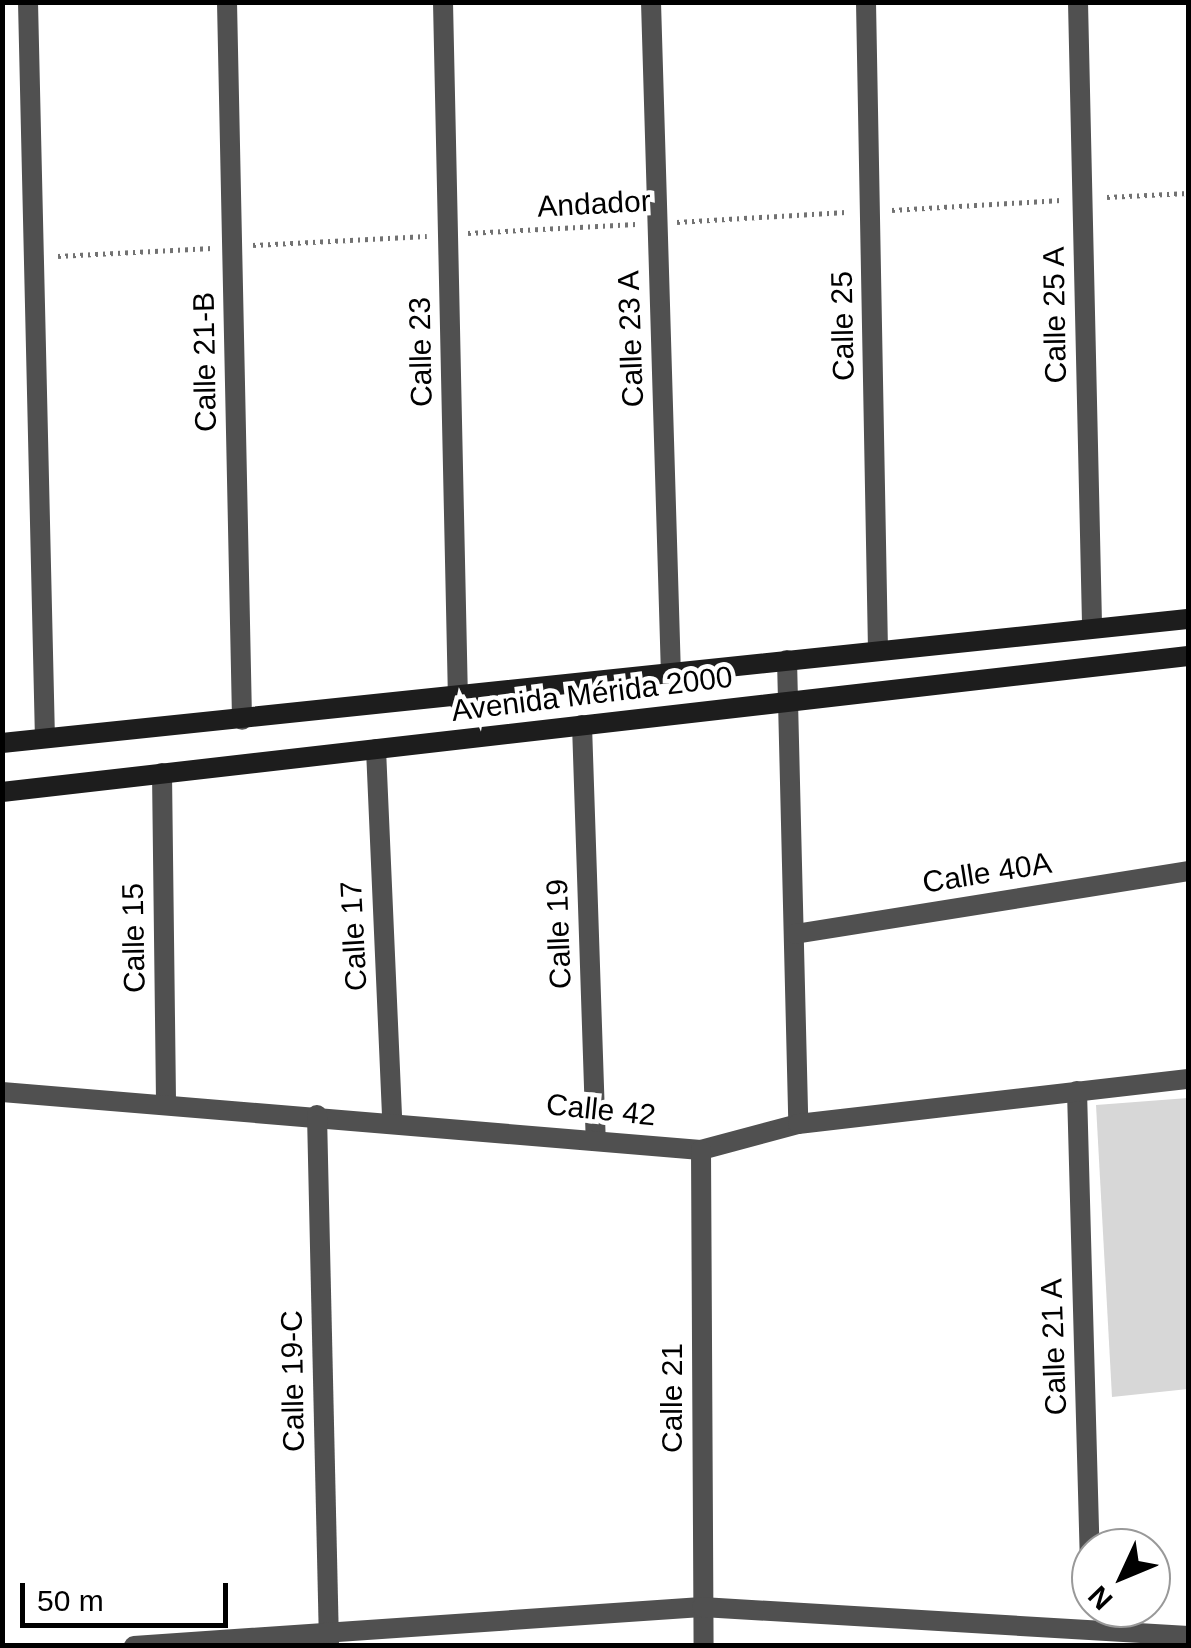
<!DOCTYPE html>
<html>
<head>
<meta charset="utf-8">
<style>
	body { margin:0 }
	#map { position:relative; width:1191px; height:1648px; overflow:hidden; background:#fff; font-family:Helvetica,sans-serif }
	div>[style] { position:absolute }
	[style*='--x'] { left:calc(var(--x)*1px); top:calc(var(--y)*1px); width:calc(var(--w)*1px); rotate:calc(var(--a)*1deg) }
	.green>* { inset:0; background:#d7d7d7 }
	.path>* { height:5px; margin-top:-2.5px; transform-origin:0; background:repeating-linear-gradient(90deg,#727272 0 2.5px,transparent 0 7.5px) }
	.minor>* { height:20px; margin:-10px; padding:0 10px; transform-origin:10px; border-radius:10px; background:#505050 }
	.secondary>* { height:20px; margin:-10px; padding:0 10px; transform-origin:10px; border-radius:10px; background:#1d1d1d }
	span { translate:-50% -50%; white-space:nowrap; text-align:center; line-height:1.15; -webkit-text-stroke:9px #fff; paint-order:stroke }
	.street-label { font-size:30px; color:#000 }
	.frame { position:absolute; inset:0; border:5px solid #000; pointer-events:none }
	.north { position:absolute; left:1071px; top:1528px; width:100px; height:100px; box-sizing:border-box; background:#fff; border:2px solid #999; border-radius:50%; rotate:226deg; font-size:28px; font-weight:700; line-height:40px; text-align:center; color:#000 }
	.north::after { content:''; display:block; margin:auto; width:35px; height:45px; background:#000; clip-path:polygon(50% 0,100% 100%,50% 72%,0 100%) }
	.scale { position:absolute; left:20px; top:1583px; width:208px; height:45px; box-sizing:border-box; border:5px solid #000; border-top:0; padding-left:12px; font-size:30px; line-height:35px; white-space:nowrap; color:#000; -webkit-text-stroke:8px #fff; paint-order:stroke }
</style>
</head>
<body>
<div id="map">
	<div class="green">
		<div style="clip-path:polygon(1188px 1098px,1188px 1389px,1112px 1397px,1096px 1105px)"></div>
	</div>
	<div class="path">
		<div style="--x:1107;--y:197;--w:81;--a:-2.8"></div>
		<div style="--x:892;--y:210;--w:169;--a:-3.4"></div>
		<div style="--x:677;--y:222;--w:169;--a:-3.4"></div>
		<div style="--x:468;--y:233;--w:168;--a:-3.1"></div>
		<div style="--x:253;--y:245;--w:174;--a:-3"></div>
		<div style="--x:58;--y:256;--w:154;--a:-3"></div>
	</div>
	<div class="minor">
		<div style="--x:28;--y:2;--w:735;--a:88.68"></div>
		<div style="--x:227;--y:2;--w:718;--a:88.8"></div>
		<div style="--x:443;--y:2;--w:698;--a:88.77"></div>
		<div style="--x:651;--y:2;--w:672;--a:88.3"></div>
		<div style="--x:866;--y:2;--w:647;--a:88.94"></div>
		<div style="--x:1078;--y:2;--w:624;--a:88.71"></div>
		<div style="--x:787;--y:660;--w:464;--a:88.6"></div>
		<div style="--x:582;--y:725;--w:415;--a:88.1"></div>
		<div style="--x:376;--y:749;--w:371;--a:87.5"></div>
		<div style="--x:162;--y:773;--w:328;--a:89.3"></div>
		<div style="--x:795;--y:934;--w:398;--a:-9.1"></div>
		<div style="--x:1077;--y:1091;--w:511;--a:88.43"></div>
		<div style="--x:2;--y:1092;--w:701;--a:4.74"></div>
		<div style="--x:701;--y:1150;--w:100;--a:-15"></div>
		<div style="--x:798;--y:1124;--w:393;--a:-6.6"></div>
		<div style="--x:317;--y:1115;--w:528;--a:88.7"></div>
		<div style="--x:701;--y:1150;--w:496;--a:89.7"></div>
		<div style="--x:134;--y:1646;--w:569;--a:-3.93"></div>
		<div style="--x:702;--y:1607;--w:487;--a:3.4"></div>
	</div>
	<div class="secondary">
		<div style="--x:2;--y:743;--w:1192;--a:-5.97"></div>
		<div style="--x:2;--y:792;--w:1194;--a:-6.54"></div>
	</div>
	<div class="street-label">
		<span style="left:594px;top:204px;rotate:-3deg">Andador</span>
		<span style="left:1055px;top:315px;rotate:-91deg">Calle 25 A</span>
		<span style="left:843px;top:326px;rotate:-91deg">Calle 25</span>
		<span style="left:631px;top:339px;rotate:-92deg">Calle 23 A</span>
		<span style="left:421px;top:352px;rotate:-91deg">Calle 23</span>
		<span style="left:205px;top:362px;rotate:-91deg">Calle 21-B</span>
		<span style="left:592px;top:694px;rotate:-7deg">Avenida Mérida 2000</span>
		<span style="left:987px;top:873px;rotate:-9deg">Calle 40A</span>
		<span style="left:559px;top:934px;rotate:-92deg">Calle 19</span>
		<span style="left:354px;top:936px;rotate:-93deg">Calle 17</span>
		<span style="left:134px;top:938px;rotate:-91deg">Calle 15</span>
		<span style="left:601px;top:1110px;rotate:6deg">Calle 42</span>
		<span style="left:1054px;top:1347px;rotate:-92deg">Calle 21 A</span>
		<span style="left:293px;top:1381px;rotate:-91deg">Calle 19-C</span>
		<span style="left:672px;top:1398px;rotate:-90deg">Calle 21</span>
	</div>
	<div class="frame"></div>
	<div class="north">N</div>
	<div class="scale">50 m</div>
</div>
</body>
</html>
